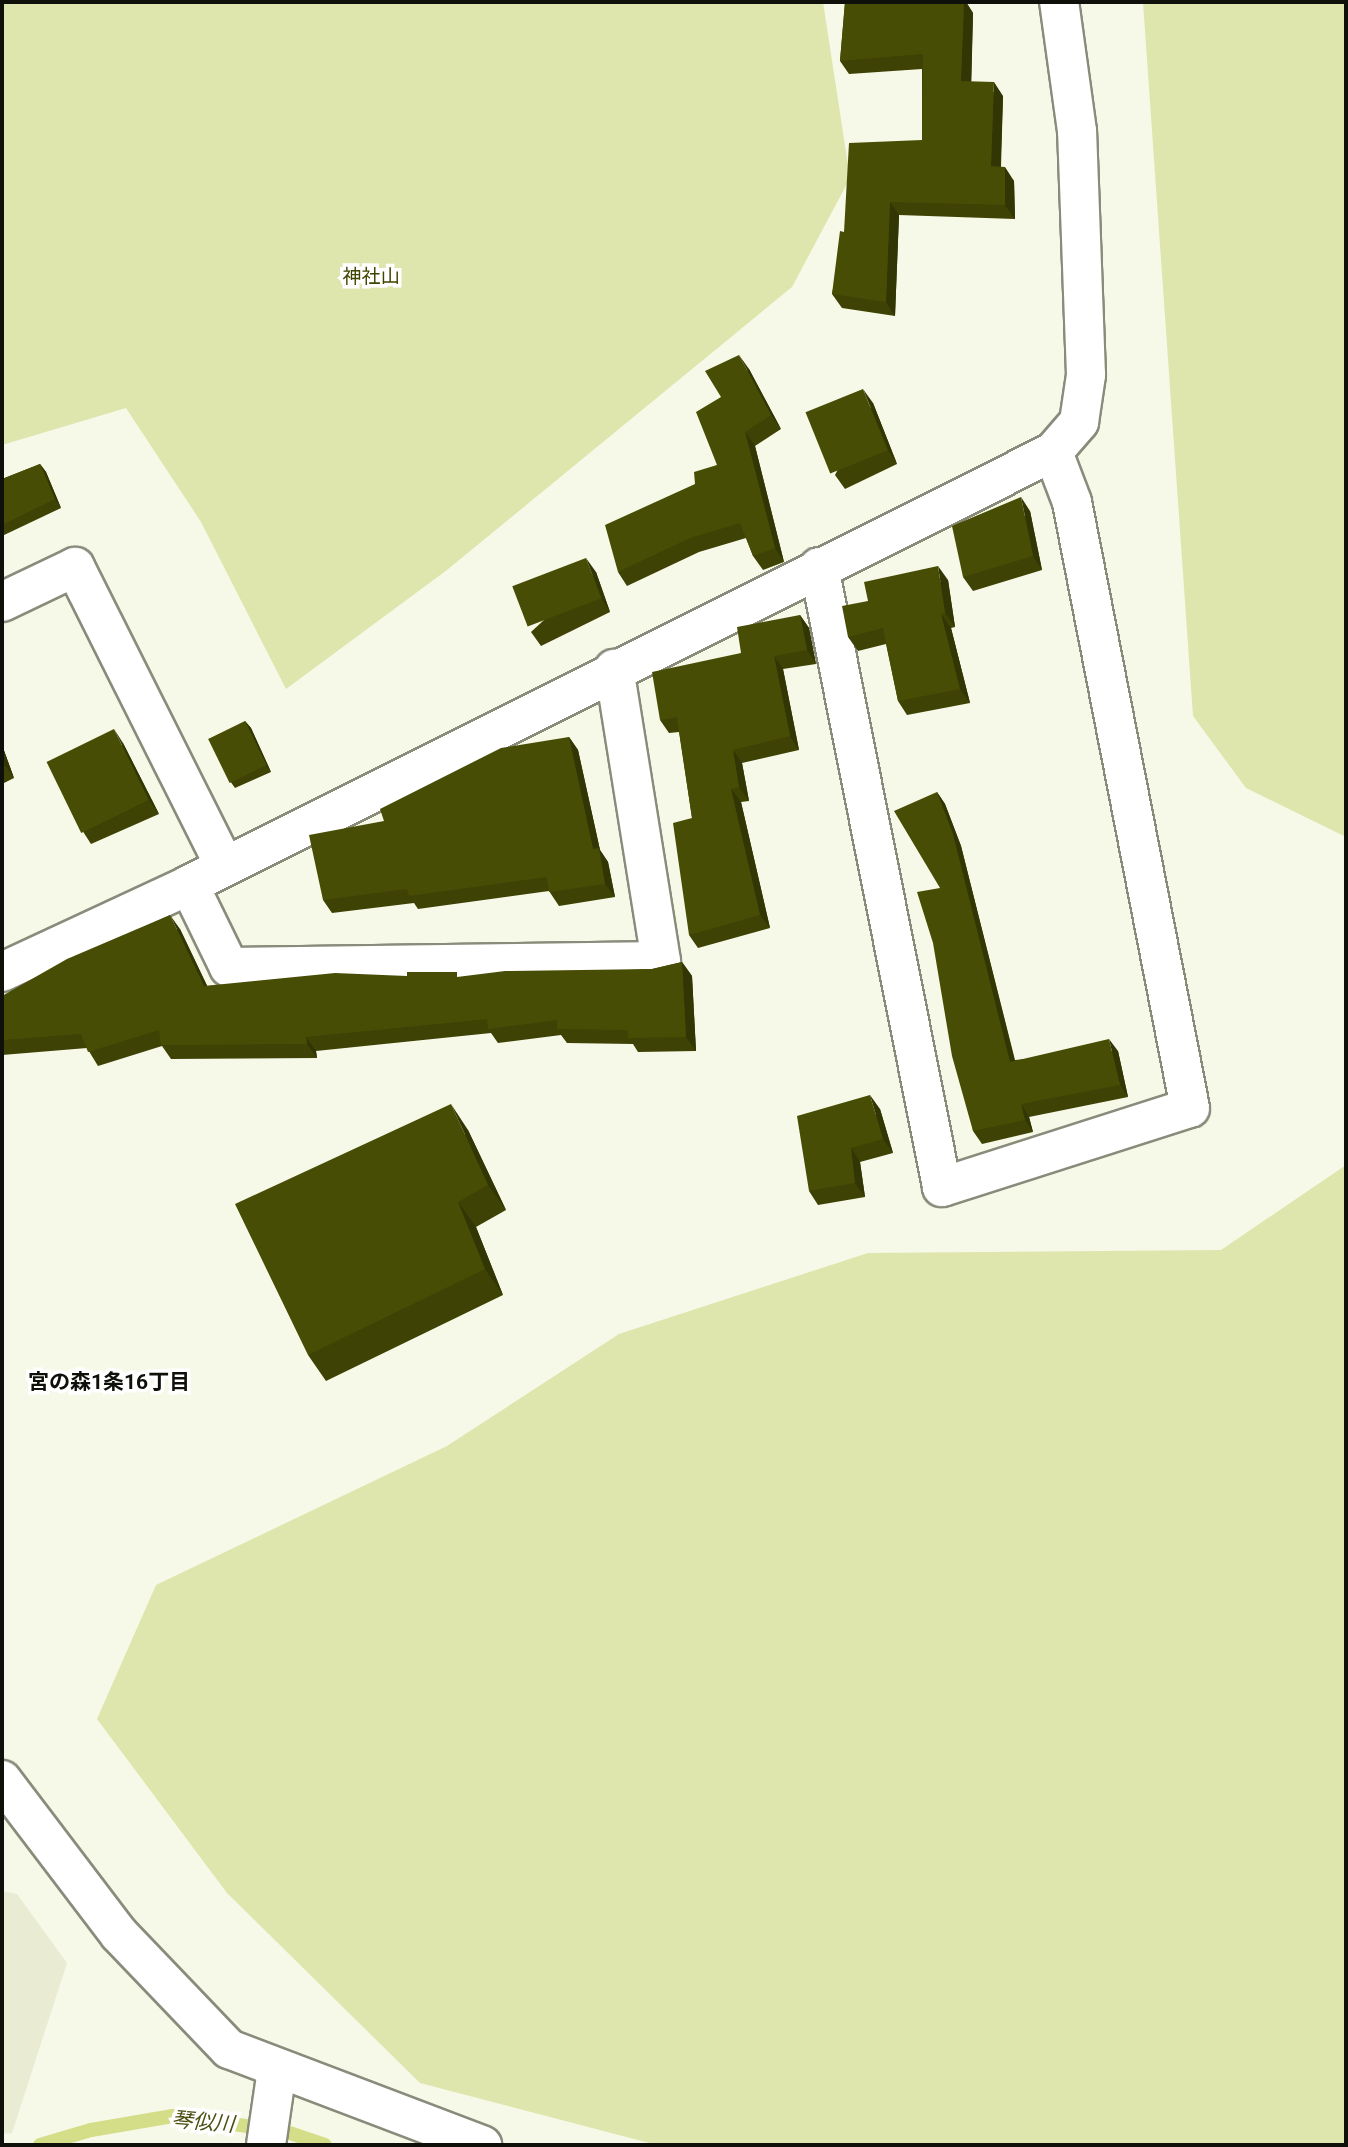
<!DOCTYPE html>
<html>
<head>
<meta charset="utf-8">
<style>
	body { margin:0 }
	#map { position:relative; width:1348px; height:2147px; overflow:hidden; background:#f6f9e7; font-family:Roboto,"Noto Sans JP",sans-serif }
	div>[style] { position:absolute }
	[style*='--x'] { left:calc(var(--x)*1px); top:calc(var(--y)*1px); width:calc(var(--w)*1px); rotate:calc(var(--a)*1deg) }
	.built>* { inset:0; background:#e9ecd3 }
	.green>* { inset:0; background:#dee5ad }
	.stream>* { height:14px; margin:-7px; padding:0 7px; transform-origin:7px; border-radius:7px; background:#d4dd88 }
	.roads { filter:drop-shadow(2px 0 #898b7b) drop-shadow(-2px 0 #898b7b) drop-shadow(0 2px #898b7b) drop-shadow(0 -2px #898b7b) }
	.street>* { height:38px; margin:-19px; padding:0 19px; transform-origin:19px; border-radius:19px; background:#fff }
	.secondary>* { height:38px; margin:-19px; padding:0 19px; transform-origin:19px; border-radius:19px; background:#fff }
	.wall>* { inset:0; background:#3e4204 }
	.shaded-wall>* { inset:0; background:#323604 }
	.building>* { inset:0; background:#484d05; transform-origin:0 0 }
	span { translate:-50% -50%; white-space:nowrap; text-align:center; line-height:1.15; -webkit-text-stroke:7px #fff; paint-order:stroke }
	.park-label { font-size:19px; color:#404500 }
	.neighbourhood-label { font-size:21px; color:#0f100a; font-weight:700 }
	.water-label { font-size:21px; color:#4b4f10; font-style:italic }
	.frame { position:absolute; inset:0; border:4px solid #0f100a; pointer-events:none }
</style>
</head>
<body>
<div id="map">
	<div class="built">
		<div style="clip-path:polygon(2px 1891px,17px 1894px,67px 1963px,12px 2133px,2px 2134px)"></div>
	</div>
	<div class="green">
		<div style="clip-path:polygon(2px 2px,823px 2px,850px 178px,792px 287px,447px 570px,286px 689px,201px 522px,126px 408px,2px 445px)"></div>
		<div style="clip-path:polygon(1143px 2px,1346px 2px,1346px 837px,1246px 788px,1193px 716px)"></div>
		<div style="clip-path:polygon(1346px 1165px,1346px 2145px,657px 2145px,420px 2083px,227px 1893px,97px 1719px,156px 1585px,447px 1446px,619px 1334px,868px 1253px,1221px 1250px)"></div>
	</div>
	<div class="stream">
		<div style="--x:40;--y:2145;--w:53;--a:-16.4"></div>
		<div style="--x:91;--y:2130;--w:83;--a:-9.7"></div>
		<div style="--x:173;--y:2116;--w:112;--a:7.7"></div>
		<div style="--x:284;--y:2131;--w:43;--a:18.9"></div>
	</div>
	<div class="roads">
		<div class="street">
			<div style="--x:819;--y:567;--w:632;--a:78.78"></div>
			<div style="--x:942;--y:1187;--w:260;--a:-17.7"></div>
			<div style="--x:1190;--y:1108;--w:617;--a:-101.02"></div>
			<div style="--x:1072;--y:502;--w:53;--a:-110.8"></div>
			<div style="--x:2;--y:602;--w:81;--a:-25.6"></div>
			<div style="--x:75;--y:567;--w:333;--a:63.4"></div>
			<div style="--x:189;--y:885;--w:91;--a:64"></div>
			<div style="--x:229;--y:967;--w:432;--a:-0.8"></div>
			<div style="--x:661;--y:961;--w:296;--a:-99.1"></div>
			<div style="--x:2;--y:1780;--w:193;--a:52.8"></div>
			<div style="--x:119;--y:1934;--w:159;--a:46.3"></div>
			<div style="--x:229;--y:2049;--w:271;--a:20.8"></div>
			<div style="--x:266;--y:2145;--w:76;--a:-81.7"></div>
		</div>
		<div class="secondary">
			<div style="--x:2;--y:972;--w:206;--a:-24.9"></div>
			<div style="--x:189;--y:885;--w:966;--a:-26.62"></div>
			<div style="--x:1053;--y:452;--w:40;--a:-49"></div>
			<div style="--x:1079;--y:422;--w:48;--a:-81.5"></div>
			<div style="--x:1086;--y:375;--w:244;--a:-92.1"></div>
			<div style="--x:1077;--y:131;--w:130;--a:-97.9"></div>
		</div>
	</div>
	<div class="wall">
		<div style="clip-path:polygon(845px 2px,966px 2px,973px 13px,971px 82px,1003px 96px,1001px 167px,1014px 181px,1015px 219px,899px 215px,895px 316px,842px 308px,832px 294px,844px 232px,922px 140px,922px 69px,849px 74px,840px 61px)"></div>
		<div style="clip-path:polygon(749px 369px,781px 429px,755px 446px,784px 562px,763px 570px,753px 556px,746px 538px,699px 552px,627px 586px,618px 572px,717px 465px,721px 397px)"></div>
		<div style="clip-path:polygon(873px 403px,897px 464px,845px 489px,835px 475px)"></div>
		<div style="clip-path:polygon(40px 464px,46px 472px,61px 508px,2px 536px,2px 479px)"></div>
		<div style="clip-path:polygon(1030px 511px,1042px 570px,973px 591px,963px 577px)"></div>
		<div style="clip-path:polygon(596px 572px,610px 612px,541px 646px,531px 632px)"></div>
		<div style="clip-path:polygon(948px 580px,955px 627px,951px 628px,970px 703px,907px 715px,898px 701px,886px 644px,858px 651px,848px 637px,868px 601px)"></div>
		<div style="clip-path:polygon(800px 615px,809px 628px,816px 664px,783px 669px,799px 750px,742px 763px,749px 801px,741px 802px,770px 928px,698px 948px,689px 935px,692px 818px,679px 732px,669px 733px,660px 720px,741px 653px)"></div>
		<div style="clip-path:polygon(245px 721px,251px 728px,271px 772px,235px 788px,230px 781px)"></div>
		<div style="clip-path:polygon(569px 737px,578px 750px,600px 850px,608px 862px,615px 897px,559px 906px,549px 891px,418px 909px,414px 903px,332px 913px,323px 900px,384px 821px)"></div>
		<div style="clip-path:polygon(123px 743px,159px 814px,91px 844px,82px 830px)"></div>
		<div style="clip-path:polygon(2px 745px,14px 778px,2px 784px)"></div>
		<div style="clip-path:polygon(937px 792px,945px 804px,961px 846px,1015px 1060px,1118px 1051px,1128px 1097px,1029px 1117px,1033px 1132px,982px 1144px,973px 1131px)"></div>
		<div style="clip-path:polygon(180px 929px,207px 986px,407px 976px,460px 977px,652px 969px,682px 962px,692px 976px,696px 1051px,638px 1052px,633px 1044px,567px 1043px,561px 1035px,498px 1043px,491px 1033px,316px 1051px,317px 1058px,171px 1059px,162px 1046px,98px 1066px,87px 1048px,2px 1055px,2px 996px)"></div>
		<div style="clip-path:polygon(880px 1109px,893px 1153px,860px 1162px,865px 1197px,818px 1205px,809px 1191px)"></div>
		<div style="clip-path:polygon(468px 1130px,506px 1210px,476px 1227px,503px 1295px,326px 1381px,308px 1355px)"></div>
	</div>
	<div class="shaded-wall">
		<div style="clip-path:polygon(964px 2px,966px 2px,973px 13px,971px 95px,961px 81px)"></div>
		<div style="clip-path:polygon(994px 82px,1003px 96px,1000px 180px,991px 166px)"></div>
		<div style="clip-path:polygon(1005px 167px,1014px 181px,1015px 219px,1005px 205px)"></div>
		<div style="clip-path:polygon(890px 202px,899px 215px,895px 316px,886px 302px)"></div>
		<div style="clip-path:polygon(739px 355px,749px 369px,781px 429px,771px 415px)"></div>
		<div style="clip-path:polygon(863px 389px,873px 403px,897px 464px,888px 450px)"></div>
		<div style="clip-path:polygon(745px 432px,755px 446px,784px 562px,775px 548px)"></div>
		<div style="clip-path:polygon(40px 464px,46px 472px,61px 508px,55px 499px)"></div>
		<div style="clip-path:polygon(1021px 497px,1030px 511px,1042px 570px,1033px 556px)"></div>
		<div style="clip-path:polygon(586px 558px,596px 572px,610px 612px,601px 598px)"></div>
		<div style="clip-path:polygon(938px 566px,948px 580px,955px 627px,945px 613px)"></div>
		<div style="clip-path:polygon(941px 614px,951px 628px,970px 703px,960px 689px)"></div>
		<div style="clip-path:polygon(800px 615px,809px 628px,816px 664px,807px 650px)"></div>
		<div style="clip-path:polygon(774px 656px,783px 669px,799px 750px,790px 736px)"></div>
		<div style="clip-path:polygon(245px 721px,251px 728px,271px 772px,266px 765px)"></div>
		<div style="clip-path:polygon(114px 729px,123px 743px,159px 814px,149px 800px)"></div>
		<div style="clip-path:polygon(569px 737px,578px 750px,600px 850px,608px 862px,615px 897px,605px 884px,593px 849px)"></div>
		<div style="clip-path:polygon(2px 745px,14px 778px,4px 764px,2px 757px)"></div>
		<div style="clip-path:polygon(733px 750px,742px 763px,749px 801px,739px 787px)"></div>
		<div style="clip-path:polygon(731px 789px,741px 802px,770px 928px,760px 915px)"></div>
		<div style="clip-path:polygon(937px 792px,945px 804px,961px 846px,1018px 1074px,1010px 1062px)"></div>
		<div style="clip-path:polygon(170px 915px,180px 929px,214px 1000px,204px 986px)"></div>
		<div style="clip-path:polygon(682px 962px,692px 976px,696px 1051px,686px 1037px)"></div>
		<div style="clip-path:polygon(306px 1037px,316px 1051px,317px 1058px,307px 1044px)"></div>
		<div style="clip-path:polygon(1109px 1039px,1118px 1051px,1128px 1097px,1120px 1085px)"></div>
		<div style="clip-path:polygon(870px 1095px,880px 1109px,893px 1153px,883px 1139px)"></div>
		<div style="clip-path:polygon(451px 1104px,468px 1130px,506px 1210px,488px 1185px)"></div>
		<div style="clip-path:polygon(1021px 1104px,1029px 1117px,1033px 1132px,1025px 1120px)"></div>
		<div style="clip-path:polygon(851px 1148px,860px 1162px,865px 1197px,855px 1183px)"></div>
		<div style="clip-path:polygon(458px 1202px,476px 1227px,503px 1295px,485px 1269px)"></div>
	</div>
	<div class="building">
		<div style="clip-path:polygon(845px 2px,964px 2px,961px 81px,994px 82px,991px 166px,1005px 167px,1005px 205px,890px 202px,886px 302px,832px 294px,840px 231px,844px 232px,849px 143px,922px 140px,923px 54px,840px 61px)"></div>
		<div style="clip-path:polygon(739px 355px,771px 415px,745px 432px,775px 548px,753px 556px,740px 523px,690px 538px,618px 572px,605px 525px,695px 484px,694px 472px,717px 465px,696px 412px,721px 397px,705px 371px)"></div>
		<div style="left:863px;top:389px;width:66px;height:62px;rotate:68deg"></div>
		<div style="clip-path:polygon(40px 464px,55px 499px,2px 525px,2px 479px)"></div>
		<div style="clip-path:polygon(1021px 497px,1033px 556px,963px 577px,952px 526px)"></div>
		<div style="left:586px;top:558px;width:43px;height:79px;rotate:69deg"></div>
		<div style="clip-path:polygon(938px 566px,945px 613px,941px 614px,960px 689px,898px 701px,883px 628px,848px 637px,842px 606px,868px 601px,864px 582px)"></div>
		<div style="clip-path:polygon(800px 615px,807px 650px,774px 656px,790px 736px,733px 750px,739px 787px,731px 789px,760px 915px,689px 935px,673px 823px,692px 818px,677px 717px,660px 720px,652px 672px,741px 653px,737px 627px)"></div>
		<div style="left:245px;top:721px;width:49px;height:41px;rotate:64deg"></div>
		<div style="left:114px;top:729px;width:79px;height:75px;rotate:64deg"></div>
		<div style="clip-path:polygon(569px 737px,593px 849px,599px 848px,605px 884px,549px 892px,547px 877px,409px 896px,407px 889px,323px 900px,309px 835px,384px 821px,380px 809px,501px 748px)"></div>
		<div style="clip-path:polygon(937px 792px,953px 834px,1010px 1062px,1109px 1039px,1120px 1085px,1021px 1104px,1025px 1120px,973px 1131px,952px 1056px,933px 943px,917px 892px,940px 888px,894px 811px)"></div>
		<div style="clip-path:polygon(170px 915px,204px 986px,335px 973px,407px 976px,407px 972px,457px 972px,457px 977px,505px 971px,652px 969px,682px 962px,686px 1037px,628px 1038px,628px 1030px,557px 1029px,557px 1020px,488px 1029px,487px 1019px,306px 1037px,307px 1044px,161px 1045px,159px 1030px,88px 1052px,81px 1034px,2px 1040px,2px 996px,67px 959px)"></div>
		<div style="clip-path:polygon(870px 1095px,883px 1139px,851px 1148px,855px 1183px,809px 1191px,797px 1116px)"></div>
		<div style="clip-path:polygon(451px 1104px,488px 1185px,458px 1202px,485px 1269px,308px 1355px,235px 1204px)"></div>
	</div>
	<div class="park-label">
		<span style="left:371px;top:277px">神社山</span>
	</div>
	<div class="neighbourhood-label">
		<span style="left:109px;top:1382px">宮の森1条16丁目</span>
	</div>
	<div class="water-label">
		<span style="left:203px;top:2122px;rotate:5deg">琴似川</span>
	</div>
	<div class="frame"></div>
</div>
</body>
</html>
